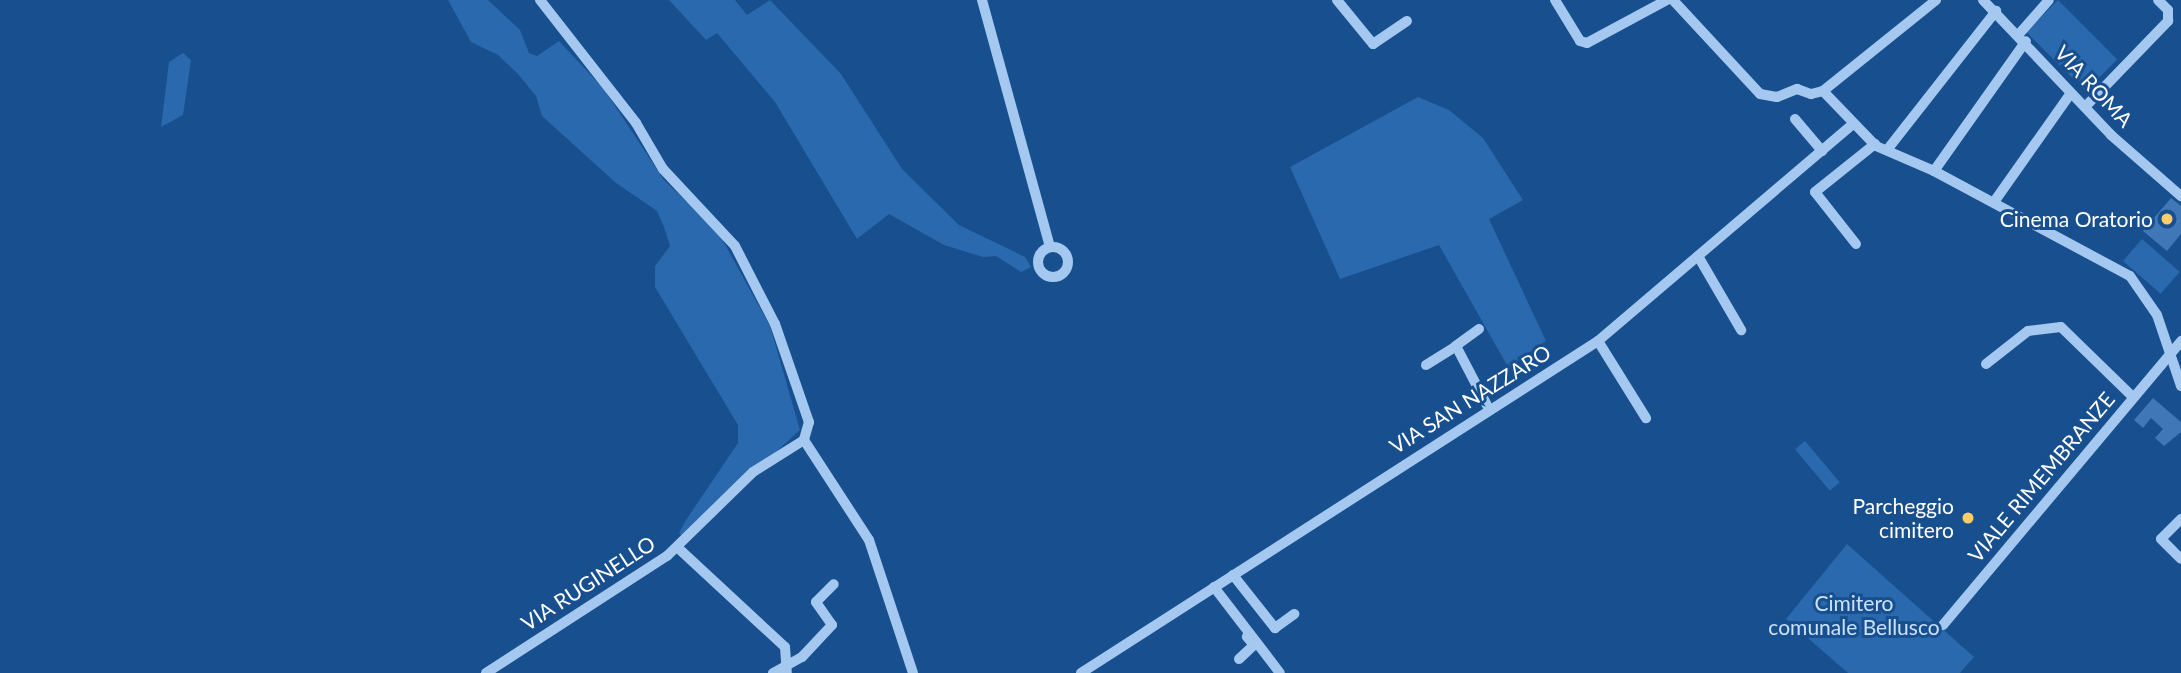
<!DOCTYPE html>
<html>
<head>
<meta charset="utf-8">
<style>
	body { margin:0 }
	#map { position:relative; width:2181px; height:673px; overflow:hidden; background:#174f8f; font-family:Lato,sans-serif }
	div>[style] { position:absolute }
	[style*='--x'] { left:calc(var(--x)*1px); top:calc(var(--y)*1px); width:calc(var(--w)*1px); rotate:calc(var(--a)*1deg) }
	.green>* { inset:0; background:#2a69ad; transform-origin:0 0 }
	.building>* { inset:0; background:#4078b7 }
	.minor>* { height:10px; margin:-5px; padding:0 5px; transform-origin:5px; border-radius:5px; background:#a4c8ef }
	.minor>.ring { margin:-5px; padding:0; box-sizing:content-box; background:none; border:10px solid #a4c8ef; border-radius:50% }
	.dots>* { width:19px; height:19px; translate:-50% -50%; box-sizing:border-box; border:4px solid #174f8f; border-radius:50% }
	span { translate:-50% -50%; white-space:nowrap; text-align:center; line-height:1.15; -webkit-text-stroke:6px #174f8f; paint-order:stroke }
	.street-label { font-size:21px; color:#fff }
	.poi-label { font-size:21px; color:#fff }
	.right { translate:-100% -50%; text-align:right }
	.park-label { font-size:21px; color:#cbe2fb }
</style>
</head>
<body>
<div id="map">
	<div class="green">
		<div style="clip-path:polygon(448px 0,488px 0,520px 30px,529px 53px,537px 56px,559px 41px,603px 88px,664px 180px,717px 230px,770px 326px,800px 430px,683px 537px,679px 533px,686px 520px,738px 443px,738px 425px,655px 287px,655px 266px,670px 246px,664px 227px,657px 211px,616px 183px,542px 116px,536px 96px,518px 74px,498px 55px,471px 42px)"></div>
		<div style="clip-path:polygon(669px 0,735px 0,747px 15px,770px 0,841px 74px,902px 169px,959px 225px,1025px 257px,1031px 267px,1021px 272px,996px 256px,983px 257px,944px 245px,889px 214px,857px 239px,775px 102px,717px 33px,706px 40px)"></div>
		<div style="left:2058px;top:0;width:84px;height:45px;rotate:45deg"></div>
		<div style="clip-path:polygon(183px 53px,191px 60px,183px 115px,161px 127px,169px 62px)"></div>
		<div style="clip-path:polygon(1418px 97px,1449px 110px,1483px 138px,1523px 200px,1489px 219px,1546px 341px,1508px 367px,1439px 245px,1340px 279px,1290px 167px)"></div>
		<div style="left:2142px;top:239px;width:50px;height:29px;rotate:41deg"></div>
		<div style="left:1805px;top:441px;width:54px;height:13px;rotate:50deg"></div>
		<div style="clip-path:polygon(1847px 544px,1974px 657px,1960px 673px,1848px 673px,1786px 619px)"></div>
	</div>
	<div class="building">
		<div style="clip-path:polygon(2171px 198px,2181px 206px,2181px 234px,2167px 251px,2143px 231px)"></div>
		<div style="clip-path:polygon(2153px 398px,2181px 422px,2181px 432px,2164px 446px,2155px 438px,2163px 429px,2151px 418px,2143px 428px,2134px 420px)"></div>
	</div>
	<div class="minor">
		<div style="--x:540;--y:0;--w:156;--a:52"></div>
		<div style="--x:636;--y:123;--w:53;--a:59.6"></div>
		<div style="--x:663;--y:169;--w:105;--a:46.9"></div>
		<div style="--x:735;--y:246;--w:88;--a:62.9"></div>
		<div style="--x:775;--y:324;--w:104;--a:70.9"></div>
		<div style="--x:809;--y:422;--w:19;--a:106"></div>
		<div style="--x:982;--y:0;--w:256;--a:74.6"></div>
		<div style="--x:1337;--y:0;--w:57;--a:50.7"></div>
		<div style="--x:1373;--y:44;--w:41;--a:-34.1"></div>
		<div style="--x:1555;--y:0;--w:48;--a:58.6"></div>
		<div style="--x:1580;--y:41;--w:7;--a:16"></div>
		<div style="--x:1587;--y:43;--w:91;--a:-28.3"></div>
		<div style="--x:1673;--y:0;--w:128;--a:47.2"></div>
		<div style="--x:1760;--y:94;--w:17;--a:10"></div>
		<div style="--x:1777;--y:97;--w:22;--a:-22"></div>
		<div style="--x:1797;--y:89;--w:15;--a:20"></div>
		<div style="--x:1811;--y:94;--w:12;--a:-14"></div>
		<div style="--x:1983;--y:0;--w:186;--a:46.5"></div>
		<div style="--x:2111;--y:135;--w:93;--a:41.1"></div>
		<div style="--x:2019;--y:34;--w:45;--a:-48.6"></div>
		<div style="--x:1823;--y:91;--w:76;--a:46.1"></div>
		<div style="--x:1876;--y:146;--w:63;--a:23.3"></div>
		<div style="--x:1934;--y:171;--w:222;--a:28.2"></div>
		<div style="--x:2130;--y:276;--w:47;--a:55.3"></div>
		<div style="--x:2157;--y:315;--w:75;--a:71.3"></div>
		<div style="--x:1823;--y:91;--w:145;--a:-38.8"></div>
		<div style="--x:2085;--y:107;--w:120;--a:-46"></div>
		<div style="--x:2168;--y:21;--w:11;--a:-90"></div>
		<div style="--x:2168;--y:10;--w:14;--a:-135"></div>
		<div style="--x:1795;--y:119;--w:42;--a:49.8"></div>
		<div style="--x:1887;--y:150;--w:177;--a:-51.9"></div>
		<div style="--x:1934;--y:171;--w:159;--a:-54.7"></div>
		<div style="--x:1994;--y:202;--w:133;--a:-54.8"></div>
		<div style="--x:1856;--y:244;--w:66;--a:-128.3"></div>
		<div style="--x:1815;--y:192;--w:77;--a:-38.7"></div>
		<div class="ring" style="left:1038px;top:247px;width:20px;height:20px"></div>
		<div style="--x:1698;--y:256;--w:86;--a:59.8"></div>
		<div style="--x:1479;--y:329;--w:29;--a:144"></div>
		<div style="--x:1456;--y:346;--w:71;--a:62.4"></div>
		<div style="--x:1598;--y:341;--w:91;--a:58.1"></div>
		<div style="--x:1986;--y:364;--w:53;--a:-38.2"></div>
		<div style="--x:2028;--y:331;--w:33;--a:-7"></div>
		<div style="--x:2061;--y:327;--w:100;--a:44.2"></div>
		<div style="--x:1426;--y:365;--w:36;--a:-32"></div>
		<div style="--x:804;--y:440;--w:119;--a:57"></div>
		<div style="--x:869;--y:540;--w:140;--a:71.7"></div>
		<div style="--x:2181;--y:519;--w:28;--a:135"></div>
		<div style="--x:2161;--y:539;--w:28;--a:45"></div>
		<div style="--x:677;--y:547;--w:147;--a:42.8"></div>
		<div style="--x:785;--y:647;--w:26;--a:86"></div>
		<div style="--x:1233;--y:575;--w:68;--a:51.6"></div>
		<div style="--x:1275;--y:628;--w:24;--a:-36"></div>
		<div style="--x:1214;--y:587;--w:108;--a:52.5"></div>
		<div style="--x:1943;--y:625;--w:371;--a:-50"></div>
		<div style="--x:1239;--y:659;--w:21;--a:-43"></div>
		<div style="--x:1254;--y:645;--w:11;--a:-131"></div>
		<div style="--x:486;--y:673;--w:216;--a:-32.9"></div>
		<div style="--x:667;--y:556;--w:120;--a:-44.3"></div>
		<div style="--x:753;--y:472;--w:60;--a:-32.1"></div>
		<div style="--x:773;--y:673;--w:33;--a:-29"></div>
		<div style="--x:802;--y:657;--w:44;--a:-46.8"></div>
		<div style="--x:832;--y:625;--w:28;--a:-125"></div>
		<div style="--x:816;--y:602;--w:25;--a:-45"></div>
		<div style="--x:1081;--y:673;--w:614;--a:-32.71"></div>
		<div style="--x:1598;--y:341;--w:335;--a:-40.4"></div>
	</div>
	<div class="dots">
		<div style="left:2167px;top:219px;background:#ffce62"></div>
		<div style="left:1968px;top:518px;background:#ffce62"></div>
	</div>
	<div class="street-label">
		<span style="left:2094px;top:86px;rotate:47deg">VIA ROMA</span>
		<span style="left:1470px;top:399px;rotate:-32deg">VIA SAN NAZZARO</span>
		<span style="left:2041px;top:477px;rotate:-50deg">VIALE RIMEMBRANZE</span>
		<span style="left:588px;top:583px;rotate:-33deg">VIA RUGINELLO</span>
	</div>
	<div class="poi-label">
		<span class="right" style="left:2153px;top:219px">Cinema Oratorio</span>
		<span class="right" style="left:1954px;top:518px">Parcheggio<br>cimitero</span>
	</div>
	<div class="park-label">
		<span style="left:1854px;top:615px">Cimitero<br>comunale Bellusco</span>
	</div>
</div>
</body>
</html>
